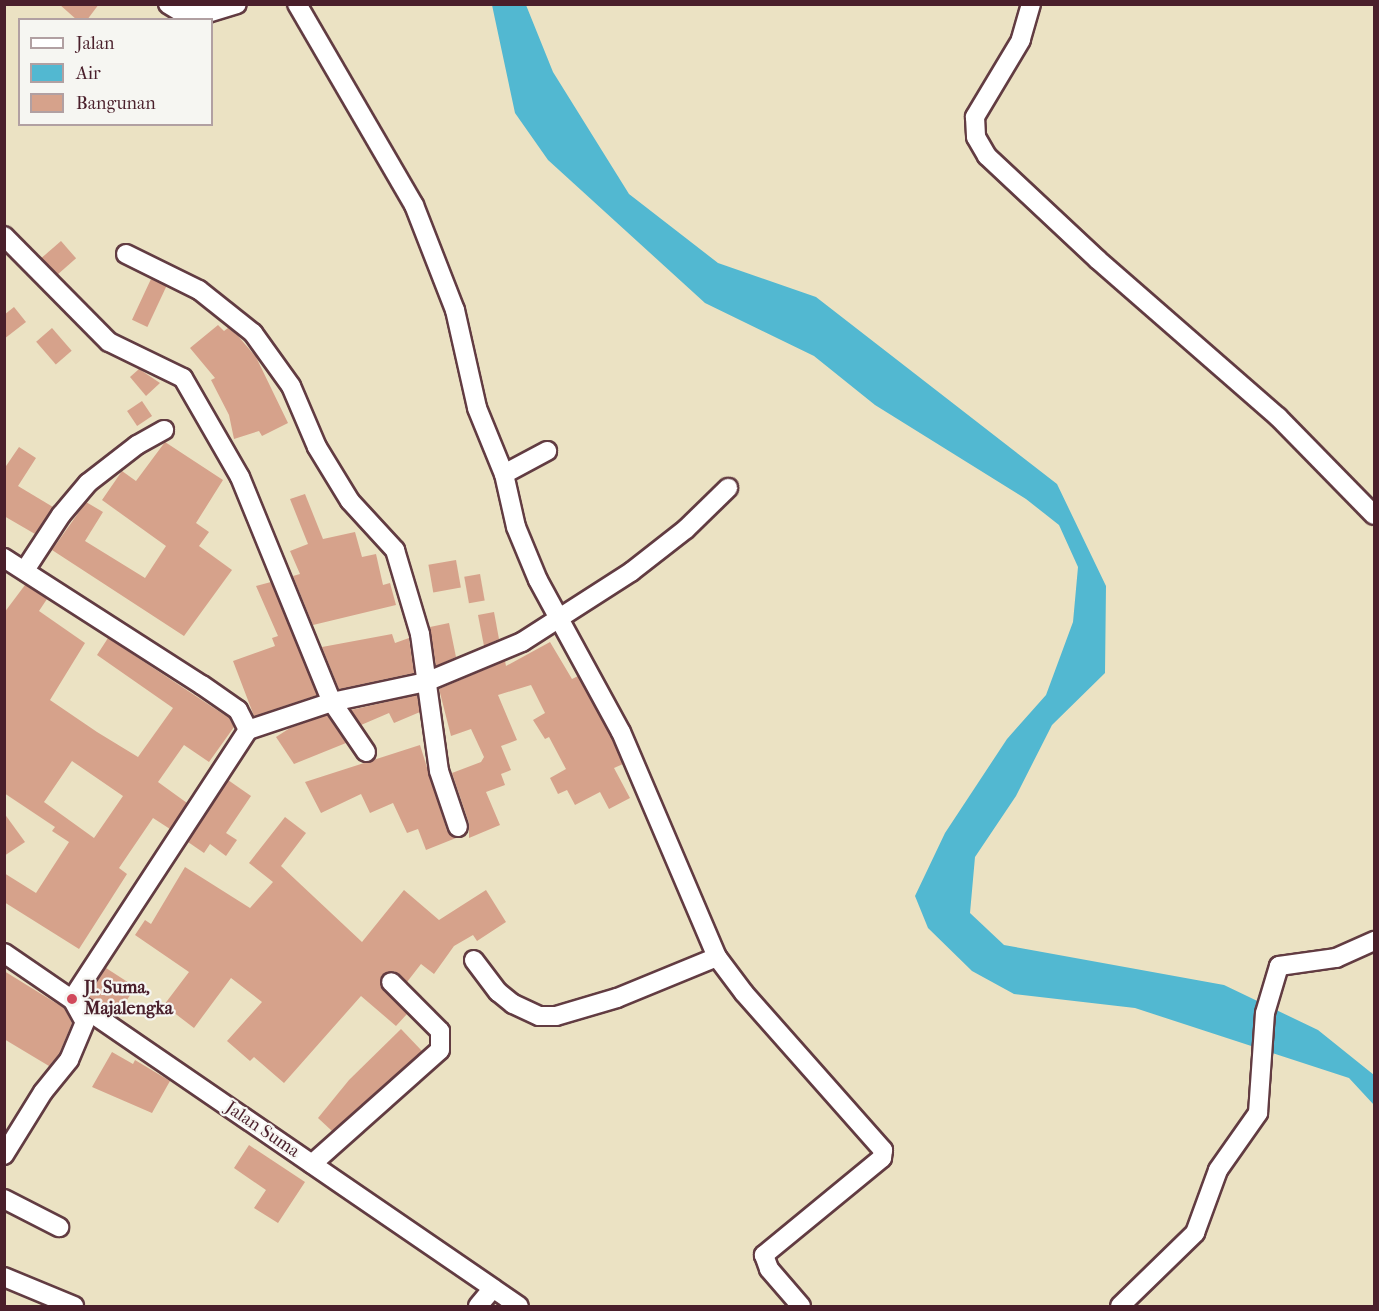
<!DOCTYPE html>
<html>
<head>
<meta charset="utf-8">
<style>
	body { margin:0 }
	#map { position:relative; width:1379px; height:1311px; overflow:hidden; background:#ebe2c3; font-family:"IM FELL French Canon",serif }
	div>[style] { position:absolute }
	[style*='--x'] { left:calc(var(--x)*1px); top:calc(var(--y)*1px); width:calc(var(--w)*1px); rotate:calc(var(--a)*1deg) }
	.water>* { inset:0; background:#52b8d1 }
	.building>* { inset:0; background:#d6a28b; transform-origin:0 0 }
	.roads { filter:drop-shadow(2px 0 #623c42) drop-shadow(-2px 0 #623c42) drop-shadow(0 2px #623c42) drop-shadow(0 -2px #623c42) }
	.street>* { height:18px; margin:-9px; padding:0 9px; transform-origin:9px; border-radius:9px; background:#fff }
	.dots>* { width:16px; height:16px; translate:-50% -50%; box-sizing:border-box; border:3px solid #f6f6f2; border-radius:50% }
	span { translate:-50% -50%; white-space:nowrap; text-align:center; line-height:1.15; -webkit-text-stroke:4.5px #f6f6f2; paint-order:stroke }
	.poi-label { font-size:18px; color:#4a1f2b; font-weight:700 }
	.left { translate:0 -50%; text-align:left }
	.street-label { font-size:18px; color:#4a1f2b }
	.frame { position:absolute; inset:0; border:6px solid #4a1f2b; pointer-events:none }
	.legend { position:absolute; left:18px; top:18px; width:195px; height:108px; box-sizing:border-box; background:#f6f6f2; border:2px solid #b1a0a2; margin:0; padding:8px 10px; list-style:none; font-size:18px; color:#4a1f2b }
	.legend li { display:flex; align-items:center; gap:12px; height:30px }
	.legend b { width:30px; border:2px solid #b1a0a2 }
</style>
</head>
<body>
<div id="map">
	<div class="water">
		<div style="clip-path:polygon(492px 5px,526px 5px,553px 72px,629px 194px,718px 263px,816px 297px,1057px 484px,1106px 586px,1105px 673px,1052px 725px,1016px 796px,975px 857px,970px 913px,1004px 945px,1224px 985px,1318px 1030px,1374px 1075px,1374px 1105px,1349px 1078px,1135px 1008px,1014px 994px,972px 971px,928px 928px,915px 896px,945px 833px,1007px 739px,1046px 695px,1073px 622px,1078px 567px,1059px 525px,1026px 499px,875px 405px,814px 356px,705px 303px,548px 160px,515px 113px)"></div>
	</div>
	<div class="building">
		<div style="clip-path:polygon(59px 4px,99px 4px,87px 20px,77px 20px)"></div>
		<div style="left:61px;top:241px;width:23px;height:26px;rotate:49deg"></div>
		<div style="left:151px;top:279px;width:17px;height:45px;rotate:25deg"></div>
		<div style="clip-path:polygon(14px 307px,26px 322px,4px 339px,4px 315px)"></div>
		<div style="clip-path:polygon(218px 325px,224px 331px,228px 328px,238px 336px,256px 357px,288px 423px,262px 436px,259px 431px,234px 439px,229px 415px,211px 380px,215px 378px,190px 348px)"></div>
		<div style="left:52px;top:328px;width:30px;height:21px;rotate:49deg"></div>
		<div style="clip-path:polygon(139px 369px,160px 383px,146px 396px,130px 377px)"></div>
		<div style="left:142px;top:401px;width:18px;height:18px;rotate:56deg"></div>
		<div style="clip-path:polygon(165px 442px,223px 480px,196px 523px,209px 532px,199px 546px,232px 570px,184px 636px,52px 550px,86px 502px,103px 512px,85px 541px,145px 578px,166px 546px,102px 500px,122px 471px,136px 481px)"></div>
		<div style="clip-path:polygon(19px 447px,36px 458px,18px 486px,53px 507px,35px 534px,4px 516px,4px 469px)"></div>
		<div style="clip-path:polygon(305px 494px,323px 539px,355px 532px,362px 557px,376px 554px,383px 585px,390px 583px,396px 605px,313px 625px,293px 576px,300px 574px,290px 551px,308px 544px,290px 499px)"></div>
		<div style="left:456px;top:560px;width:28px;height:28px;rotate:80deg"></div>
		<div style="left:480px;top:574px;width:27px;height:16px;rotate:80deg"></div>
		<div style="clip-path:polygon(271px 582px,317px 695px,254px 716px,233px 661px,275px 646px,272px 638px,278px 636px,256px 586px)"></div>
		<div style="clip-path:polygon(evenodd,25px 585px,47px 599px,39px 611px,85px 643px,50px 700px,97px 732px,138px 757px,173px 708px,97px 655px,108px 638px,229px 718px,234px 727px,209px 762px,184px 745px,158px 782px,187px 803px,170px 829px,153px 818px,119px 868px,127px 874px,79px 949px,4px 902px,4px 873px,36px 893px,69px 842px,52px 831px,55px 827px,4px 793px,4px 613px,25px 585px,72px 761px,123px 796px,94px 838px,44px 802px,72px 761px)"></div>
		<div style="clip-path:polygon(494px 612px,499px 639px,484px 646px,478px 615px)"></div>
		<div style="clip-path:polygon(449px 623px,456px 657px,436px 666px,430px 627px)"></div>
		<div style="clip-path:polygon(392px 634px,395px 643px,409px 638px,414px 673px,339px 689px,322px 647px)"></div>
		<div style="clip-path:polygon(550px 642px,572px 679px,578px 676px,611px 737px,623px 764px,614px 768px,630px 798px,609px 809px,600px 792px,575px 805px,567px 790px,558px 794px,550px 778px,566px 769px,549px 737px,545px 739px,533px 720px,545px 713px,531px 685px,498px 695px,517px 740px,501px 746px,511px 770px,501px 774px,505px 785px,486px 792px,500px 825px,469px 838px,469px 823px,452px 773px,481px 762px,484px 757px,471px 729px,451px 736px,439px 689px,505px 661px,506px 666px)"></div>
		<div style="clip-path:polygon(417px 695px,420px 712px,394px 723px,389px 713px,361px 725px,351px 710px)"></div>
		<div style="clip-path:polygon(327px 715px,346px 743px,294px 764px,276px 737px,290px 728px)"></div>
		<div style="clip-path:polygon(420px 745px,447px 831px,456px 838px,426px 850px,418px 829px,407px 833px,393px 803px,370px 813px,361px 794px,321px 813px,305px 782px)"></div>
		<div style="clip-path:polygon(228px 780px,251px 796px,226px 833px,237px 840px,226px 856px,210px 844px,204px 853px,188px 842px)"></div>
		<div style="clip-path:polygon(4px 813px,25px 842px,4px 856px)"></div>
		<div style="clip-path:polygon(285px 817px,306px 833px,281px 866px,362px 942px,404px 890px,439px 920px,486px 890px,506px 922px,477px 941px,473px 935px,454px 946px,434px 974px,421px 964px,407px 982px,394px 971px,384px 974px,380px 980px,383px 989px,407px 1014px,396px 1026px,361px 996px,284px 1083px,254px 1057px,250px 1061px,227px 1041px,262px 1002px,231px 978px,194px 1028px,164px 1005px,189px 972px,135px 935px,145px 920px,151px 924px,185px 867px,250px 908px,273px 882px,249px 863px)"></div>
		<div style="left:106px;top:968px;width:35px;height:34px;rotate:33deg"></div>
		<div style="clip-path:polygon(4px 971px,64px 1008px,72px 1023px,59px 1054px,49px 1066px,4px 1039px)"></div>
		<div style="clip-path:polygon(401px 1029px,422px 1051px,332px 1131px,318px 1118px,349px 1080px)"></div>
		<div style="clip-path:polygon(112px 1052px,133px 1064px,135px 1060px,170px 1081px,152px 1113px,92px 1087px)"></div>
		<div style="clip-path:polygon(249px 1145px,305px 1182px,278px 1223px,254px 1208px,266px 1190px,234px 1168px)"></div>
	</div>
	<div class="roads">
		<div class="street">
			<div style="--x:168;--y:4;--w:15;--a:32"></div>
			<div style="--x:181;--y:12;--w:27;--a:2"></div>
			<div style="--x:208;--y:13;--w:30;--a:-17"></div>
			<div style="--x:297;--y:4;--w:233;--a:59.8"></div>
			<div style="--x:414;--y:205;--w:113;--a:68.7"></div>
			<div style="--x:455;--y:310;--w:100;--a:77.3"></div>
			<div style="--x:477;--y:408;--w:71;--a:67.8"></div>
			<div style="--x:504;--y:474;--w:54;--a:77.2"></div>
			<div style="--x:516;--y:527;--w:57;--a:67.5"></div>
			<div style="--x:538;--y:580;--w:173;--a:61.4"></div>
			<div style="--x:621;--y:732;--w:245;--a:66.9"></div>
			<div style="--x:717;--y:957;--w:108;--a:157.7"></div>
			<div style="--x:617;--y:998;--w:64;--a:163.6"></div>
			<div style="--x:556;--y:1016;--w:17;--a:180"></div>
			<div style="--x:539;--y:1016;--w:29;--a:-155"></div>
			<div style="--x:513;--y:1004;--w:19;--a:-141"></div>
			<div style="--x:498;--y:992;--w:40;--a:-127"></div>
			<div style="--x:1031;--y:4;--w:37;--a:106"></div>
			<div style="--x:1021;--y:40;--w:90;--a:120.9"></div>
			<div style="--x:975;--y:117;--w:20;--a:87"></div>
			<div style="--x:976;--y:137;--w:22;--a:60"></div>
			<div style="--x:987;--y:156;--w:152;--a:43.1"></div>
			<div style="--x:1098;--y:260;--w:239;--a:41.1"></div>
			<div style="--x:1278;--y:417;--w:137;--a:45.6"></div>
			<div style="--x:4;--y:236;--w:149;--a:45.3"></div>
			<div style="--x:109;--y:342;--w:82;--a:25.9"></div>
			<div style="--x:183;--y:378;--w:114;--a:60.1"></div>
			<div style="--x:240;--y:477;--w:243;--a:67.8"></div>
			<div style="--x:332;--y:702;--w:89;--a:161.6"></div>
			<div style="--x:248;--y:730;--w:321;--a:123.2"></div>
			<div style="--x:72;--y:999;--w:26;--a:61"></div>
			<div style="--x:85;--y:1022;--w:41;--a:112.8"></div>
			<div style="--x:69;--y:1060;--w:41;--a:129.1"></div>
			<div style="--x:43;--y:1092;--w:74;--a:121.8"></div>
			<div style="--x:126;--y:254;--w:81;--a:26.3"></div>
			<div style="--x:199;--y:290;--w:69;--a:38.5"></div>
			<div style="--x:253;--y:333;--w:65;--a:54.4"></div>
			<div style="--x:291;--y:386;--w:66;--a:66.9"></div>
			<div style="--x:317;--y:447;--w:63;--a:58.6"></div>
			<div style="--x:350;--y:501;--w:67;--a:47.4"></div>
			<div style="--x:395;--y:550;--w:88;--a:73.4"></div>
			<div style="--x:420;--y:634;--w:138;--a:82.1"></div>
			<div style="--x:439;--y:771;--w:59;--a:71.3"></div>
			<div style="--x:504;--y:474;--w:49;--a:-28.1"></div>
			<div style="--x:4;--y:558;--w:235;--a:32.7"></div>
			<div style="--x:202;--y:685;--w:44;--a:34.8"></div>
			<div style="--x:238;--y:710;--w:22;--a:63"></div>
			<div style="--x:25;--y:570;--w:66;--a:-56.8"></div>
			<div style="--x:61;--y:515;--w:42;--a:-49.8"></div>
			<div style="--x:88;--y:483;--w:62;--a:-37.8"></div>
			<div style="--x:137;--y:445;--w:31;--a:-29"></div>
			<div style="--x:366;--y:752;--w:60;--a:-124.2"></div>
			<div style="--x:332;--y:702;--w:96;--a:-12"></div>
			<div style="--x:426;--y:682;--w:104;--a:-22.6"></div>
			<div style="--x:522;--y:642;--w:130;--a:-32.7"></div>
			<div style="--x:631;--y:572;--w:70;--a:-38"></div>
			<div style="--x:686;--y:529;--w:59;--a:-44.3"></div>
			<div style="--x:4;--y:953;--w:624;--a:34.43"></div>
			<div style="--x:717;--y:957;--w:45;--a:53.1"></div>
			<div style="--x:744;--y:993;--w:210;--a:48.5"></div>
			<div style="--x:883;--y:1150;--w:8;--a:97"></div>
			<div style="--x:882;--y:1158;--w:153;--a:140.6"></div>
			<div style="--x:764;--y:1255;--w:15;--a:70"></div>
			<div style="--x:769;--y:1269;--w:49;--a:49.1"></div>
			<div style="--x:312;--y:1164;--w:171;--a:-41.7"></div>
			<div style="--x:440;--y:1050;--w:19;--a:-90"></div>
			<div style="--x:440;--y:1031;--w:69;--a:-135"></div>
			<div style="--x:4;--y:1199;--w:62;--a:27"></div>
			<div style="--x:4;--y:1277;--w:76;--a:22.5"></div>
			<div style="--x:478;--y:1306;--w:23;--a:-50"></div>
			<div style="--x:1120;--y:1306;--w:105;--a:-44.2"></div>
			<div style="--x:1195;--y:1233;--w:67;--a:-69.9"></div>
			<div style="--x:1218;--y:1170;--w:70;--a:-54.9"></div>
			<div style="--x:1258;--y:1113;--w:100;--a:-86"></div>
			<div style="--x:1265;--y:1013;--w:49;--a:-73.4"></div>
			<div style="--x:1279;--y:966;--w:58;--a:-8"></div>
			<div style="--x:1336;--y:958;--w:42;--a:-24.1"></div>
		</div>
	</div>
	<div class="dots">
		<div style="left:72px;top:999px;background:#d1495b"></div>
	</div>
	<div class="poi-label">
		<span class="left" style="left:84px;top:999px">Jl. Suma,<br>Majalengka</span>
	</div>
	<div class="street-label">
		<span style="left:262px;top:1130px;rotate:34deg">Jalan Suma</span>
	</div>
	<div class="frame"></div>
	<ul class="legend">
	<li><b style="height:8px;background:#fff"></b>Jalan</li>
	<li><b style="height:16px;background:#52b8d1"></b>Air</li>
	<li><b style="height:16px;background:#d6a28b"></b>Bangunan</li>
	</ul>
</div>
</body>
</html>
